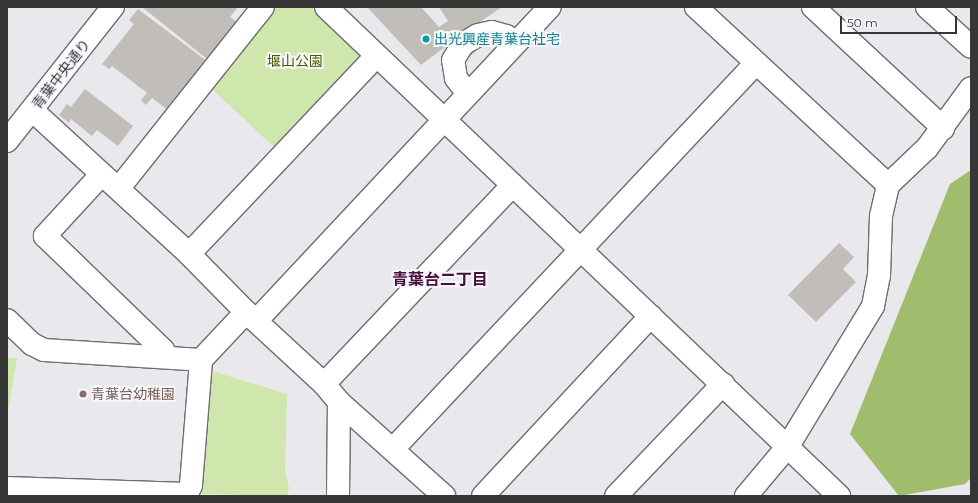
<!DOCTYPE html>
<html>
<head>
<meta charset="utf-8">
<style>
	body { margin:0 }
	#map { position:relative; width:978px; height:503px; overflow:hidden; background:#e9e9ed; font-family:Montserrat,"Noto Sans JP",sans-serif }
	div>[style] { position:absolute }
	[style*='--x'] { left:calc(var(--x)*1px); top:calc(var(--y)*1px); width:calc(var(--w)*1px); rotate:calc(var(--a)*1deg) }
	.green>* { inset:0; background:#cfe6ac }
	.forest>* { inset:0; background:#a0bd6d }
	.building>* { inset:0; background:#c1beba }
	.roads { filter:drop-shadow(1px 0 #6e6e72) drop-shadow(-1px 0 #6e6e72) drop-shadow(0 1px #6e6e72) drop-shadow(0 -1px #6e6e72) }
	.minor>* { height:22px; margin:-11px; padding:0 11px; transform-origin:11px; border-radius:11px; background:#fff }
	.dots>* { width:11px; height:11px; translate:-50% -50%; box-sizing:border-box; border:2px solid #f6f6fb; border-radius:50% }
	span { translate:-50% -50%; white-space:nowrap; text-align:center; line-height:1.15; -webkit-text-stroke:4px #f6f6fb; paint-order:stroke }
	.culture-label { font-size:14px; color:#0d838f }
	.left { translate:0 -50%; text-align:left }
	.park-label { font-size:14px; color:#455e00 }
	.street-label { font-size:14px; color:#363637 }
	.education-label { font-size:14px; color:#785e54 }
	.quarter-label { font-size:16px; color:#46103d; font-weight:700 }
	.frame { position:absolute; inset:0; border:8px solid #363637; pointer-events:none }
	.scale { position:absolute; left:840px; top:16px; width:117px; height:18px; box-sizing:border-box; border:2px solid #363637; border-top:0; padding-left:5px; font-size:12px; line-height:14px; white-space:nowrap; color:#363637; -webkit-text-stroke:3px #f6f6fb; paint-order:stroke }
</style>
</head>
<body>
<div id="map">
	<div class="green">
		<div style="clip-path:polygon(275px 7px,314px 7px,363px 52px,363px 61px,278px 151px,211px 88px)"></div>
		<div style="clip-path:polygon(7px 358px,17px 358px,7px 416px)"></div>
		<div style="clip-path:polygon(206px 369px,287px 394px,285px 471px,289px 488px,287px 496px,198px 494px)"></div>
	</div>
	<div class="forest">
		<div style="clip-path:polygon(971px 170px,971px 478px,965px 484px,899px 496px,850px 434px,950px 184px)"></div>
	</div>
	<div class="building">
		<div style="clip-path:polygon(142px 7px,238px 7px,230px 17px,237px 22px,207px 59px)"></div>
		<div style="clip-path:polygon(367px 7px,421px 7px,439px 27px,448px 21px,439px 7px,502px 7px,461px 35px,475px 52px,463px 61px,449px 44px,421px 65px)"></div>
		<div style="clip-path:polygon(138px 9px,208px 62px,169px 111px,152px 98px,146px 105px,141px 100px,147px 93px,112px 66px,109px 69px,102px 64px,134px 24px,129px 20px)"></div>
		<div style="clip-path:polygon(85px 89px,133px 126px,118px 146px,97px 130px,92px 136px,71px 119px,69px 123px,59px 115px,67px 104px,71px 107px)"></div>
		<div style="clip-path:polygon(839px 243px,854px 257px,843px 269px,856px 282px,816px 322px,788px 295px)"></div>
	</div>
	<div class="roads">
		<div class="minor">
			<div style="--x:326;--y:7;--w:709;--a:43.63"></div>
			<div style="--x:696;--y:7;--w:262;--a:42.8"></div>
			<div style="--x:813;--y:7;--w:178;--a:42.9"></div>
			<div style="--x:927;--y:7;--w:59;--a:42.3"></div>
			<div style="--x:468;--y:94;--w:20;--a:-127"></div>
			<div style="--x:456;--y:78;--w:18;--a:-99"></div>
			<div style="--x:453;--y:60;--w:19;--a:-58"></div>
			<div style="--x:463;--y:44;--w:17;--a:-31"></div>
			<div style="--x:478;--y:35;--w:14;--a:-12"></div>
			<div style="--x:492;--y:32;--w:15;--a:16"></div>
			<div style="--x:506;--y:36;--w:12;--a:35"></div>
			<div style="--x:33;--y:111;--w:212;--a:42.5"></div>
			<div style="--x:189;--y:254;--w:81;--a:45.5"></div>
			<div style="--x:246;--y:312;--w:106;--a:42.7"></div>
			<div style="--x:324;--y:384;--w:23;--a:50"></div>
			<div style="--x:339;--y:402;--w:141;--a:41.8"></div>
			<div style="--x:7;--y:141;--w:171;--a:-51.7"></div>
			<div style="--x:101;--y:175;--w:83;--a:132.6"></div>
			<div style="--x:45;--y:236;--w:164;--a:44"></div>
			<div style="--x:163;--y:350;--w:7;--a:82"></div>
			<div style="--x:119;--y:188;--w:231;--a:-51.5"></div>
			<div style="--x:189;--y:254;--w:272;--a:-46.6"></div>
			<div style="--x:7;--y:320;--w:35;--a:44"></div>
			<div style="--x:32;--y:344;--w:13;--a:27"></div>
			<div style="--x:44;--y:350;--w:157;--a:3.6"></div>
			<div style="--x:256;--y:321;--w:430;--a:-46.9"></div>
			<div style="--x:324;--y:384;--w:274;--a:-46.5"></div>
			<div style="--x:394;--y:448;--w:528;--a:-46.76"></div>
			<div style="--x:7;--y:488;--w:180;--a:1.9"></div>
			<div style="--x:187;--y:494;--w:10;--a:-66"></div>
			<div style="--x:191;--y:485;--w:125;--a:-85.4"></div>
			<div style="--x:201;--y:360;--w:66;--a:-46.8"></div>
			<div style="--x:338;--y:496;--w:94;--a:-89.4"></div>
			<div style="--x:483;--y:496;--w:246;--a:-47"></div>
			<div style="--x:616;--y:496;--w:155;--a:-46.3"></div>
			<div style="--x:746;--y:496;--w:65;--a:-50"></div>
			<div style="--x:788;--y:446;--w:164;--a:-58.7"></div>
			<div style="--x:873;--y:306;--w:31;--a:-79"></div>
			<div style="--x:879;--y:276;--w:60;--a:-88.1"></div>
			<div style="--x:881;--y:216;--w:32;--a:-77"></div>
			<div style="--x:888;--y:185;--w:54;--a:-43.5"></div>
			<div style="--x:927;--y:148;--w:74;--a:-53.7"></div>
		</div>
	</div>
	<div class="dots">
		<div style="left:426px;top:39px;background:#0f9aa8"></div>
		<div style="left:83px;top:394px;background:#8d6e63"></div>
	</div>
	<div class="culture-label">
		<span class="left" style="left:434px;top:39px">出光興産青葉台社宅</span>
	</div>
	<div class="park-label">
		<span style="left:295px;top:61px">堰山公園</span>
	</div>
	<div class="street-label">
		<span style="left:61px;top:74px;rotate:-52deg">青葉中央通り</span>
	</div>
	<div class="education-label">
		<span class="left" style="left:91px;top:394px">青葉台幼稚園</span>
	</div>
	<div class="quarter-label">
		<span style="left:440px;top:280px">青葉台二丁目</span>
	</div>
	<div class="frame"></div>
	<div class="scale">50 m</div>
</div>
</body>
</html>
